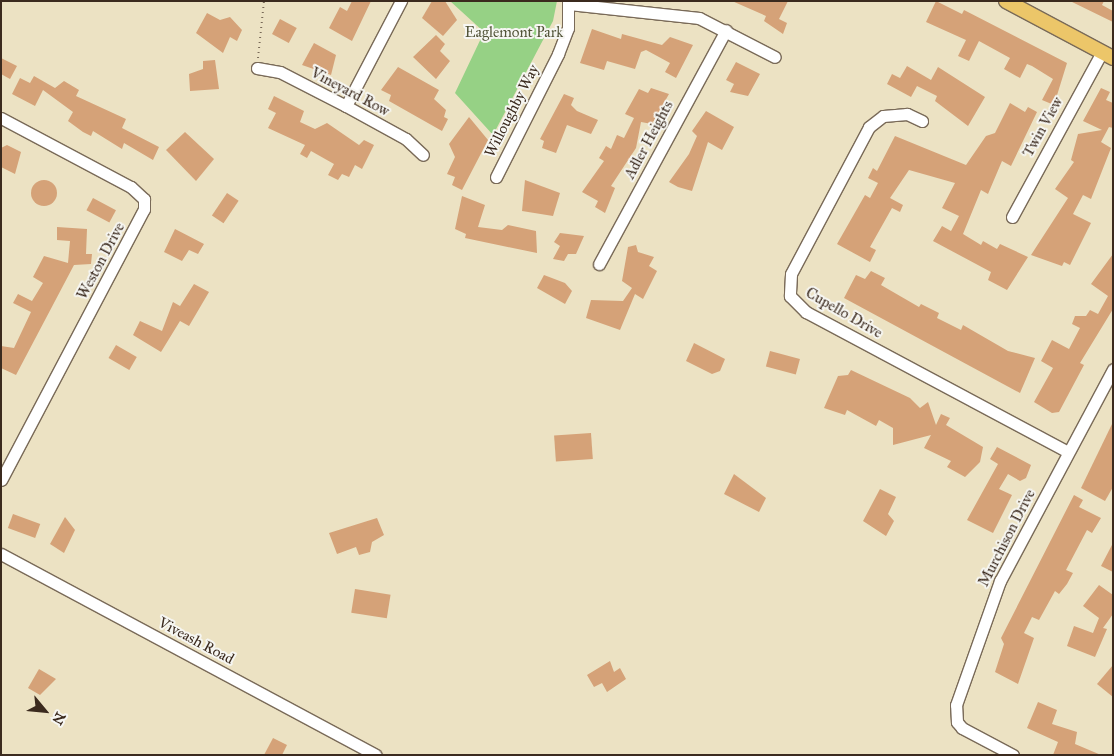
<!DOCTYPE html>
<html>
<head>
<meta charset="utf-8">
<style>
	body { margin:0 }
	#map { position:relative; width:1114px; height:756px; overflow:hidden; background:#ece2c3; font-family:"IM FELL Great Primer",serif }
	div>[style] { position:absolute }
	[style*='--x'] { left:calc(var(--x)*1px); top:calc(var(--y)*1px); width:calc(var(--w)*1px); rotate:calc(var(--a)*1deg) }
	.green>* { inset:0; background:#96d185 }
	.building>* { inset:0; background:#d5a278; transform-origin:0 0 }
	.round { border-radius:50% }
	.path>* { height:2px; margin-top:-1px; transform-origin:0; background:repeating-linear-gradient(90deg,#796a58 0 1px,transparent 0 5px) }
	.roads { filter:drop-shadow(1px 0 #796a58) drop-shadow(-1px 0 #796a58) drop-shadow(0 1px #796a58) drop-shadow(0 -1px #796a58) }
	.minor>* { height:11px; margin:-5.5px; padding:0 5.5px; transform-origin:5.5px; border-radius:5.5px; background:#fff }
	.major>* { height:14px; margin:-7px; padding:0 7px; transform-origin:7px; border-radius:7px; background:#ecc669 }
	span { translate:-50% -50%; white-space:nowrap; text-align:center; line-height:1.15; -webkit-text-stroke:4px #f6f6f2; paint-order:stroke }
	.park-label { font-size:15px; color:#525438 }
	.street-label { font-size:15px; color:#3b2a1e }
	.frame { position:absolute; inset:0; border:2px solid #3b2a1e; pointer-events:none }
	.north { position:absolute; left:20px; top:686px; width:50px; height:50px; -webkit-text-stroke:4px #f6f6f2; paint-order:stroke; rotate:118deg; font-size:14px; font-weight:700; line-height:20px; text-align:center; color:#3b2a1e }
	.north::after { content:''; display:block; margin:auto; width:18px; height:22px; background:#3b2a1e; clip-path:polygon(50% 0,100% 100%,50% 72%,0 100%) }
</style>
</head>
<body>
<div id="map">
	<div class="green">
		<div style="clip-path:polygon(450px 1px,557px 1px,553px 21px,493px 135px,455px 93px,484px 32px)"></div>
	</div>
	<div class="building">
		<div style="clip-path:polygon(352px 1px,371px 1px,352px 41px,329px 28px,340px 7px,347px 11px)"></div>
		<div style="clip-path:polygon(432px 1px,445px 1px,457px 20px,443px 36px,422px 18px)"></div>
		<div style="clip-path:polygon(732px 1px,788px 1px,779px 19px,787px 23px,783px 34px,764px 21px,766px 16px)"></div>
		<div style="clip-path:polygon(936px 1px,962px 14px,964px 10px,1067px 63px,1054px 105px,1042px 100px,1053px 79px,1032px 66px,1027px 64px,1020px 78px,1004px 69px,1010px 58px,979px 41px,969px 61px,958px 56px,966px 40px,926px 22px)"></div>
		<div style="clip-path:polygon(1070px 1px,1104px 1px,1102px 5px,1113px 11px,1113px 22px)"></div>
		<div style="clip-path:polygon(207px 13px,220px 20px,230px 17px,242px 30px,237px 41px,230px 37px,223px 53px,196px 33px)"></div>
		<div style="left:280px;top:19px;width:19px;height:17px;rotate:28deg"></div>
		<div style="clip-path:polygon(592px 29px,621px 39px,622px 34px,662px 45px,670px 37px,693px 45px,676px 78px,665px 72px,670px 63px,646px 50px,641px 52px,635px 69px,607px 61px,604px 70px,580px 63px)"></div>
		<div style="clip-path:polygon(436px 35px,445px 44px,440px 51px,450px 61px,436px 79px,413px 57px)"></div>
		<div style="clip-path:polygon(314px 43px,336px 55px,331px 75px,302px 65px)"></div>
		<div style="clip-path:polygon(1px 58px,17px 66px,10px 79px,1px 74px)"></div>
		<div style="clip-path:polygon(215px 60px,219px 89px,190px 91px,189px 74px,203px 69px,203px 61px)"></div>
		<div style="clip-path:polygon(736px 62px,760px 74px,748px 96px,730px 92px,734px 84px,726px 80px)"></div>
		<div style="clip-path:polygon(907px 66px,931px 80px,938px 67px,985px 97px,968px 126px,935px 101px,937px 96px,917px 86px,911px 97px,887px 84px,892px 74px,900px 78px)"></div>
		<div style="clip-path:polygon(398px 67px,439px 90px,434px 99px,446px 110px,444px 117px,448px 119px,442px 131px,389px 101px,391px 95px,381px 90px)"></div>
		<div style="clip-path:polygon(34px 76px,55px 88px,64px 81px,79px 90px,76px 96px,126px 119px,122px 128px,159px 147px,153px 160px,124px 143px,122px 149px,93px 131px,91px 136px,83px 132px,68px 121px,73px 112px,43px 90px,35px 106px,12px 94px,20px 78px,30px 83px)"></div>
		<div style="clip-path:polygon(651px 88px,669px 94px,652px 124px,641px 122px,636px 148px,611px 186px,615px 188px,605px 213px,595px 207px,598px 201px,582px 192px,604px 161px,599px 158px,606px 146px,611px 149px,617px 135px,624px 138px,634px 118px,625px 114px,639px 89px,648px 93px)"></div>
		<div style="clip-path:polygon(1101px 88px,1110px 92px,1106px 100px,1113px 103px,1113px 128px,1109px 127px,1101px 142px,1111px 148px,1091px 199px,1083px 195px,1073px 214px,1091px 223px,1070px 265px,1064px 262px,1062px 266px,1031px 255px,1068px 198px,1055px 189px,1074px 162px,1071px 160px,1078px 134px,1102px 130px,1083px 121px)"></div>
		<div style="clip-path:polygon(564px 94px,574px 98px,571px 105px,577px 111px,598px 120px,591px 134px,567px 125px,556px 153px,542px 148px,544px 141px,540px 139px)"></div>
		<div style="clip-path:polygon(274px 96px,304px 111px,300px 122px,315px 129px,327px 123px,359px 145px,364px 140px,374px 145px,362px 169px,355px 165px,349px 177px,342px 174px,338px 180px,328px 175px,334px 164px,311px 151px,307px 158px,300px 154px,305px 145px,268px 128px,276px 113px,268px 109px)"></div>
		<div style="clip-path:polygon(1010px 103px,1025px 112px,1028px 107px,1037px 112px,1011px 166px,1002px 161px,988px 194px,981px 190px,963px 234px,981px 245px,983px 241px,997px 249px,1000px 244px,1028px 257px,1007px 290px,988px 280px,991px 272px,933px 241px,942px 226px,951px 231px,959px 216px,942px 208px,955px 183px,909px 170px,890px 198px,903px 205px,900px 212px,892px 208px,870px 247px,876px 250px,870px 262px,837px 244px,865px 195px,870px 198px,878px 183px,868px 178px,873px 168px,877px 171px,895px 136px,966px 165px,986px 136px,995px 133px)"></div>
		<div style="clip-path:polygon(706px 111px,734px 127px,722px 150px,708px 142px,692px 191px,678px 187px,669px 182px,689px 154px,697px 136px,692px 131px)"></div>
		<div style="clip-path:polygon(469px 117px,488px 140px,462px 190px,452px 185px,455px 177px,447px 174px,455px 157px,449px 144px)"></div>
		<div style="clip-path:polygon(185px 132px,214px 159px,196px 181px,166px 150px)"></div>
		<div style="clip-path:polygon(7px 145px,21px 152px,15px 174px,1px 167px,1px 148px)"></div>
		<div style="clip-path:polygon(525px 180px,560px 193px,553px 216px,522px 211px)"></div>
		<div class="round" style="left:31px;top:180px;width:26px;height:26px"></div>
		<div style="left:227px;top:193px;width:14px;height:27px;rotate:34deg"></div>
		<div style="clip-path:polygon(462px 196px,485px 205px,478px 227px,502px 230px,508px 225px,536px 231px,537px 253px,465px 238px,466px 234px,455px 229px)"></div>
		<div style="left:93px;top:198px;width:26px;height:14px;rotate:28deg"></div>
		<div style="clip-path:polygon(57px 227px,87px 229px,86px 254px,92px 254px,91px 264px,74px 265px,16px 375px,1px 368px,1px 346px,14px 348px,31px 312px,13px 303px,18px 294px,32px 301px,43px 283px,33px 277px,44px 256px,68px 263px,70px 241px,57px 240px)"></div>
		<div style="clip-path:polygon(175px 229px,204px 244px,198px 254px,189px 250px,182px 261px,164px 252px)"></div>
		<div style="clip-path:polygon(560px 233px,584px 236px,576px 254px,568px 254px,564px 261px,553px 259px,560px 246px,554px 242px)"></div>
		<div style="clip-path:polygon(636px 245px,638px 252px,654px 257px,649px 266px,657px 271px,643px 299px,635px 294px,620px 330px,586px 318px,591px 300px,623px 301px,632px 288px,622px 281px,628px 247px)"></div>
		<div style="clip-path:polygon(1113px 254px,1113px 309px,1080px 363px,1084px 365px,1059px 412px,1052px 413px,1034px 402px,1053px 368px,1041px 361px,1052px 340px,1069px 349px,1080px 328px,1072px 324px,1075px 316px,1086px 316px,1090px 310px,1098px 314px,1108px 296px,1091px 284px)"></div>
		<div style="clip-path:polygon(871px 271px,885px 278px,881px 285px,919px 307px,921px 304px,939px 313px,937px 318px,961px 330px,963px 325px,1008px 351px,1035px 358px,1020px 393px,844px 298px,856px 275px,865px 279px)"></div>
		<div style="clip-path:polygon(544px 275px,565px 283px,572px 291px,565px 304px,537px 288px)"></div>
		<div style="clip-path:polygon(194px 284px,209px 292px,189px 326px,180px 321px,161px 352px,133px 335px,140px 321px,162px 331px,173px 302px,180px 306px)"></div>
		<div style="clip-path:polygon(694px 343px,725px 359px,720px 371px,712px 374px,686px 361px)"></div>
		<div style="left:116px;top:345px;width:24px;height:15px;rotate:30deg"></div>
		<div style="left:770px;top:351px;width:31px;height:16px;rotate:15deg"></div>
		<div style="clip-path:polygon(851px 370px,910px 398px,920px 408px,928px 402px,936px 425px,941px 414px,950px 418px,946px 425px,983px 447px,980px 462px,965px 477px,947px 467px,951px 461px,924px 448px,931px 435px,893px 445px,893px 428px,879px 420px,876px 426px,847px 410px,845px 415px,824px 408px,838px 376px,848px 375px)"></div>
		<div style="clip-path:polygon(1113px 422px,1113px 487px,1105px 501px,1081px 488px)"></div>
		<div style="left:591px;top:433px;width:26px;height:37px;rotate:86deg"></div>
		<div style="clip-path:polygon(997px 447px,1031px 465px,1026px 478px,1020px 481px,1008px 474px,999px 489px,1012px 495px,993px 533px,967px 520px,998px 464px,990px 459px)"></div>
		<div style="clip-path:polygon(734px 474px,766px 498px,759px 512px,724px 494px)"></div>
		<div style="clip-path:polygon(880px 489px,896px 497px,888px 514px,894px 521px,886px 536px,863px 521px)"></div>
		<div style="clip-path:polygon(1074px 495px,1083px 500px,1079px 507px,1101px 518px,1092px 533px,1087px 530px,1066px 570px,1073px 573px,1067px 584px,1059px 594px,1055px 591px,1039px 620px,1032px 617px,1024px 633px,1034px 638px,1018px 684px,995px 672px,1004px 644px,1001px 638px)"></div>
		<div style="left:13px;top:514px;width:29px;height:15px;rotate:20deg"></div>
		<div style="clip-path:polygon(65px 517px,75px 530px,64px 553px,50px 544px)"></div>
		<div style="clip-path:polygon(377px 518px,384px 535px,372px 542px,370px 552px,359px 555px,356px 547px,337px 554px,329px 533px)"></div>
		<div style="clip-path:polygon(1113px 543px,1113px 572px,1101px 566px)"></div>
		<div style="clip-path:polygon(1099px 585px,1113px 595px,1113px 614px,1103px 628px,1107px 629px,1095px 657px,1067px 646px,1074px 626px,1093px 633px,1099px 618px,1083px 606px)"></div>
		<div style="left:355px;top:589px;width:36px;height:24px;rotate:9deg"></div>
		<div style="clip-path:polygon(610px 661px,614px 672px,620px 668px,626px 679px,607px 692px,602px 683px,594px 687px,587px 675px)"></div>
		<div style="clip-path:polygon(1113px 665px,1113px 697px,1097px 684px)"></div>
		<div style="clip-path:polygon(39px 669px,56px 679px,40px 695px,28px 688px)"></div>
		<div style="clip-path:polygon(1038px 702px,1057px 710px,1052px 724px,1077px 732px,1075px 744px,1101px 755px,1053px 755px,1058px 742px,1027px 728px)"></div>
		<div style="clip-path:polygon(273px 738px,287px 745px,282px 755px,264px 755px)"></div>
	</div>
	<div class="path">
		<div style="--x:258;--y:58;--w:57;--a:-84"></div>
	</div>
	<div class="roads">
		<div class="minor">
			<div style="--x:569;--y:4;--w:131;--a:6.1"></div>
			<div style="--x:699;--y:18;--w:85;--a:27.2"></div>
			<div style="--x:257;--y:68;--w:23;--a:10"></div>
			<div style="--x:280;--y:72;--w:74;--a:27.3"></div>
			<div style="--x:346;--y:106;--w:68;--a:28.8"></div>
			<div style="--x:406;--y:139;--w:23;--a:43"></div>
			<div style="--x:346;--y:106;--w:119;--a:-62.4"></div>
			<div style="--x:1;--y:118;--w:147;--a:28"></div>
			<div style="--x:131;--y:187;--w:18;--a:43"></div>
			<div style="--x:144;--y:199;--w:10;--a:90"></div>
			<div style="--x:144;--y:209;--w:306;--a:117.8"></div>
			<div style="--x:922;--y:121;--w:17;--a:-155"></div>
			<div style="--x:907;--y:114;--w:24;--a:175"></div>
			<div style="--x:883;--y:116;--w:18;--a:142"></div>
			<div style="--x:869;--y:127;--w:166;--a:118"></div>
			<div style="--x:791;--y:274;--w:22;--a:93"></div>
			<div style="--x:790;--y:296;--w:23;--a:45"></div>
			<div style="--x:806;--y:312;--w:297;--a:28.1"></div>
			<div style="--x:496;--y:177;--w:138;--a:-63.2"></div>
			<div style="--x:558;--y:54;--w:28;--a:-69"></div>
			<div style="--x:568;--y:28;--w:27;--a:-90"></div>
			<div style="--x:1012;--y:217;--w:188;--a:-61.4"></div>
			<div style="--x:599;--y:264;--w:266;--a:-61.5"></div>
			<div style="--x:1;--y:554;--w:425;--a:28.2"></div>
			<div style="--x:1013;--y:755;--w:58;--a:-152.1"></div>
			<div style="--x:962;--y:728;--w:8;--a:-130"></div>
			<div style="--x:957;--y:722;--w:17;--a:-93"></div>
			<div style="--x:956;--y:705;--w:132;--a:-70.5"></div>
			<div style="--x:1000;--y:581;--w:240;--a:-61.9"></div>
		</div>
		<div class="major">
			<div style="--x:1006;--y:1;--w:121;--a:28"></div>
		</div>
	</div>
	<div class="park-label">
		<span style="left:514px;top:33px">Eaglemont Park</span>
	</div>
	<div class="street-label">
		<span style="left:350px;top:92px;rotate:28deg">Vineyard Row</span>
		<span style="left:512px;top:111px;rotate:-63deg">Willoughby Way</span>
		<span style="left:1043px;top:127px;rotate:-61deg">Twin View</span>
		<span style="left:649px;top:140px;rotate:-62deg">Adler Heights</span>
		<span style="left:101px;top:261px;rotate:-62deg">Weston Drive</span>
		<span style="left:844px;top:313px;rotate:30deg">Cupello Drive</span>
		<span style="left:1007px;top:538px;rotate:-63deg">Murchison Drive</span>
		<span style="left:196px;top:641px;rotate:28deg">Viveash Road</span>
	</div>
	<div class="frame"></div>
	<div class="north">N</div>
</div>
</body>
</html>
